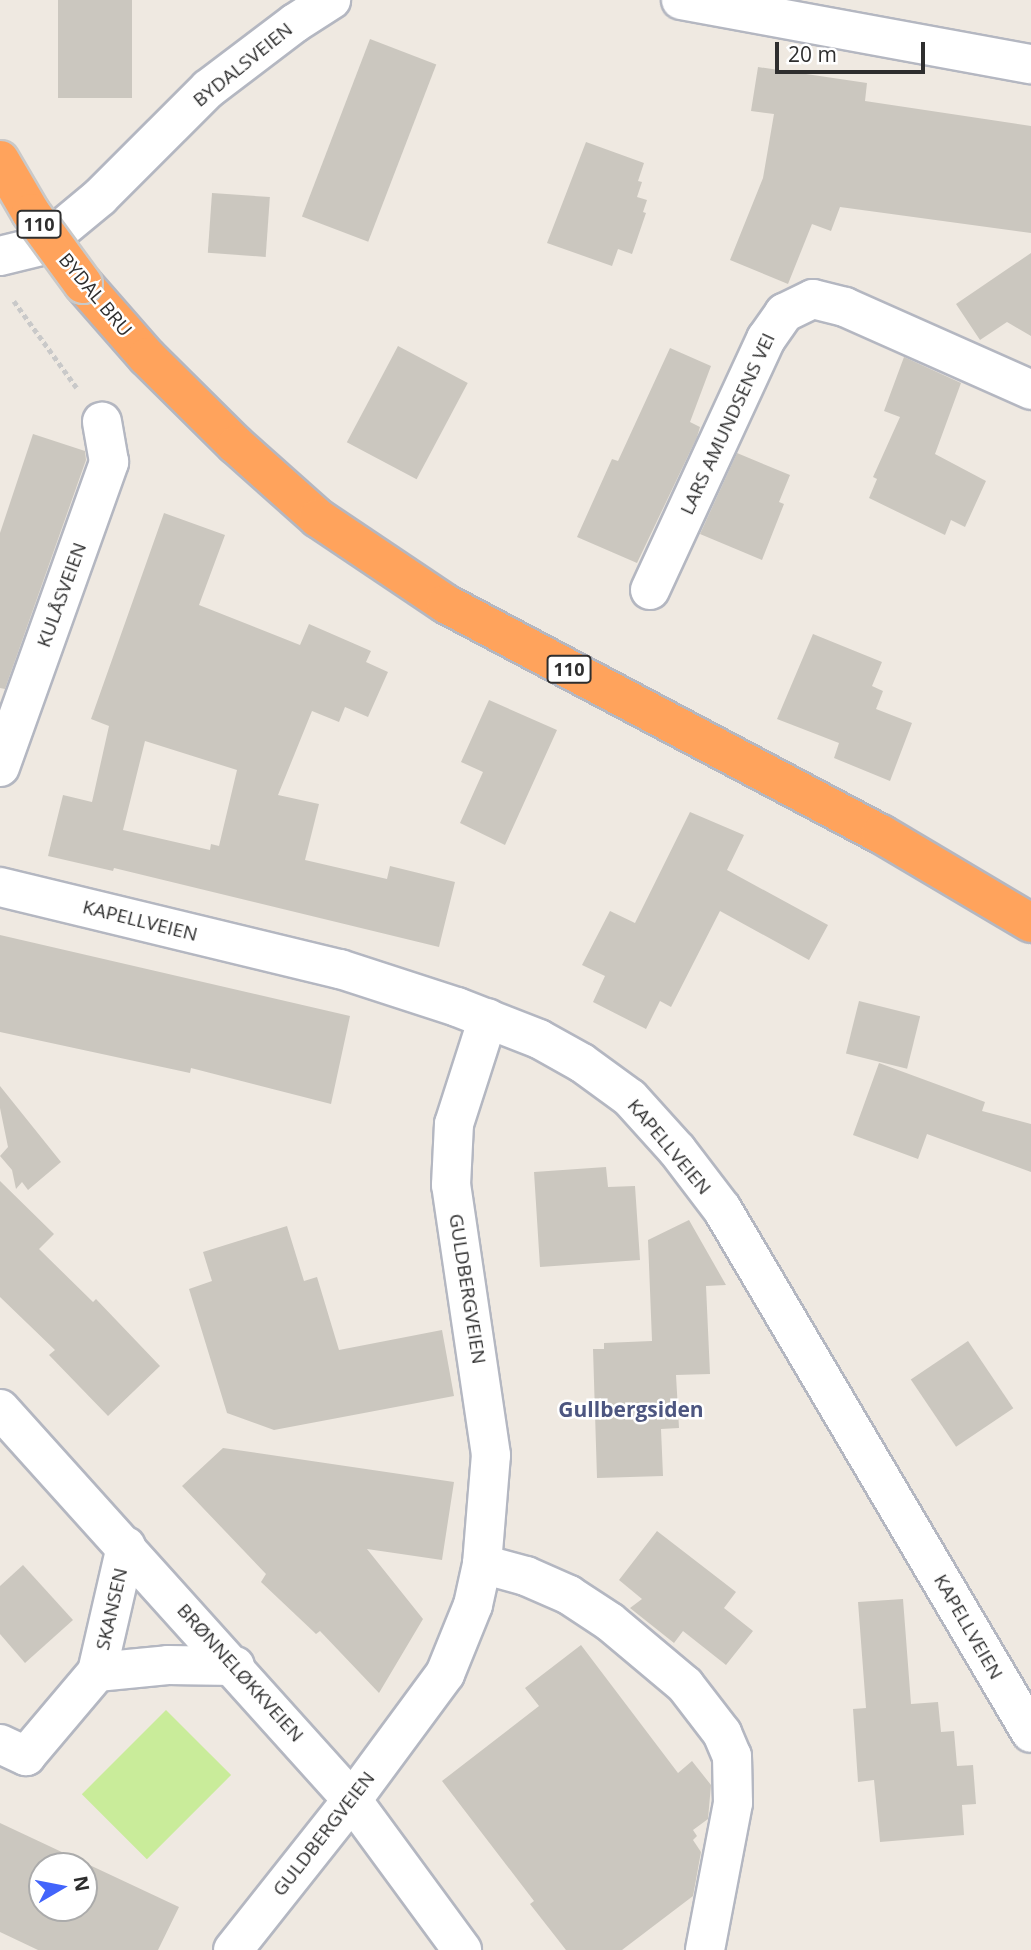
<!DOCTYPE html>
<html>
<head>
<meta charset="utf-8">
<style>
	body { margin:0 }
	#map { position:relative; width:1031px; height:1950px; overflow:hidden; background:#efe9e1; font-family:"Open Sans",sans-serif }
	div>[style] { position:absolute }
	[style*='--x'] { left:calc(var(--x)*1px); top:calc(var(--y)*1px); width:calc(var(--w)*1px); rotate:calc(var(--a)*1deg) }
	.pitch>* { inset:0; background:#c9ec9a; transform-origin:0 0 }
	.building>* { inset:0; background:#cbc7bf; transform-origin:0 0 }
	.path>* { height:4.5px; margin-top:-2.25px; transform-origin:0; background:repeating-linear-gradient(90deg,#c9c9c9 0 5px,transparent 0 8.5px) }
	.roads { filter:drop-shadow(2px 0 #b4b7c1) drop-shadow(-2px 0 #b4b7c1) drop-shadow(0 2px #b4b7c1) drop-shadow(0 -2px #b4b7c1) }
	.minor>* { height:38px; margin:-19px; padding:0 19px; transform-origin:19px; border-radius:19px; background:#fff }
	.highway>* { height:38px; margin:-19px; padding:0 19px; transform-origin:19px; border-radius:19px; background:#ffa35c }
	.bridges { filter:drop-shadow(2px 0 #c9c9c9) drop-shadow(-2px 0 #c9c9c9) drop-shadow(0 2px #c9c9c9) drop-shadow(0 -2px #c9c9c9) }
	.highway-bridge>* { height:38px; margin:-19px; padding:0 19px; transform-origin:19px; border-radius:19px; background:#ffa35c }
	span { translate:-50% -50%; white-space:nowrap; text-align:center; line-height:1.15; -webkit-text-stroke:5px #fff; paint-order:stroke }
	.shield-label span { padding:2px 5px; background:#fff; border:2px solid; border-radius:5px; -webkit-text-stroke-width:0 }
	.shield-label { font-size:18px; color:#2e2e2e; font-weight:700 }
	.street-label { font-size:19px; color:#2e2e2e }
	.neighbourhood-label { font-size:21px; color:#4d5680; font-weight:700 }
	.north { position:absolute; left:28px; top:1852px; width:70px; height:70px; box-sizing:border-box; background:#fff; border:2px solid #ababab; border-radius:50%; rotate:80deg; font-size:19px; font-weight:700; line-height:28px; text-align:center; color:#2e2e2e }
	.north::after { content:''; display:block; margin:auto; width:24px; height:32px; background:#4264fb; clip-path:polygon(50% 0,100% 100%,50% 72%,0 100%) }
	.scale { position:absolute; left:775px; top:42px; width:150px; height:32px; box-sizing:border-box; border:4px solid #2e2e2e; border-top:0; padding-left:9px; font-size:21px; line-height:24px; white-space:nowrap; color:#2e2e2e; -webkit-text-stroke:5px #fff; paint-order:stroke }
</style>
</head>
<body>
<div id="map">
	<div class="pitch">
		<div style="left:166px;top:1710px;width:92px;height:119px;rotate:45deg"></div>
	</div>
	<div class="building">
		<div style="left:58px;top:0;width:74px;height:98px"></div>
		<div style="left:370px;top:39px;width:71px;height:190px;rotate:21deg"></div>
		<div style="clip-path:polygon(758px 67px,867px 83px,865px 101px,1031px 126px,1031px 233px,840px 207px,831px 231px,812px 224px,788px 284px,730px 260px,763px 178px,774px 114px,751px 111px)"></div>
		<div style="clip-path:polygon(586px 142px,644px 163px,638px 181px,642px 182px,637px 197px,647px 200px,643px 212px,646px 213px,632px 254px,618px 249px,612px 266px,547px 243px)"></div>
		<div style="left:212px;top:193px;width:58px;height:60px;rotate:4deg"></div>
		<div style="clip-path:polygon(1031px 253px,1031px 336px,1007px 322px,980px 340px,956px 304px)"></div>
		<div style="left:398px;top:346px;width:79px;height:109px;rotate:28deg"></div>
		<div style="clip-path:polygon(670px 348px,711px 366px,690px 422px,700px 427px,697px 437px,637px 563px,577px 537px,612px 459px,618px 461px)"></div>
		<div style="clip-path:polygon(904px 357px,961px 383px,935px 454px,986px 481px,965px 527px,951px 520px,945px 535px,869px 498px,877px 479px,873px 477px,900px 417px,884px 411px)"></div>
		<div style="clip-path:polygon(33px 434px,85px 451px,86px 460px,5px 689px,0 688px,0 533px)"></div>
		<div style="clip-path:polygon(737px 453px,790px 475px,779px 502px,784px 504px,762px 560px,700px 534px)"></div>
		<div style="clip-path:polygon(evenodd,164px 513px,225px 535px,199px 605px,300px 645px,309px 624px,371px 651px,366px 662px,388px 672px,368px 717px,345px 707px,339px 722px,312px 711px,278px 795px,319px 804px,305px 860px,387px 879px,390px 866px,455px 882px,439px 947px,114px 868px,113px 871px,48px 856px,63px 795px,92px 802px,109px 726px,91px 719px,164px 513px,145px 741px,237px 770px,219px 846px,211px 844px,210px 850px,123px 830px,145px 741px)"></div>
		<div style="clip-path:polygon(813px 634px,882px 662px,872px 686px,883px 691px,876px 709px,912px 723px,890px 781px,834px 758px,839px 743px,777px 719px)"></div>
		<div style="clip-path:polygon(489px 700px,557px 730px,505px 845px,460px 823px,483px 772px,461px 762px)"></div>
		<div style="clip-path:polygon(690px 812px,744px 835px,727px 870px,828px 925px,809px 960px,720px 911px,671px 1007px,660px 1001px,646px 1029px,593px 1002px,605px 976px,582px 965px,610px 911px,635px 923px)"></div>
		<div style="clip-path:polygon(0 935px,350px 1016px,331px 1104px,191px 1068px,190px 1073px,0 1032px)"></div>
		<div style="left:859px;top:1001px;width:63px;height:54px;rotate:14deg"></div>
		<div style="clip-path:polygon(879px 1063px,985px 1102px,982px 1111px,1031px 1124px,1031px 1172px,927px 1134px,918px 1159px,853px 1135px)"></div>
		<div style="clip-path:polygon(0 1086px,61px 1162px,28px 1190px,22px 1182px,16px 1189px,12px 1170px,0 1156px,8px 1147px,0 1108px)"></div>
		<div style="clip-path:polygon(606px 1167px,608px 1187px,635px 1186px,640px 1260px,540px 1267px,534px 1172px)"></div>
		<div style="clip-path:polygon(0 1181px,54px 1234px,39px 1249px,93px 1302px,96px 1299px,160px 1366px,108px 1416px,49px 1355px,55px 1350px,0 1297px)"></div>
		<div style="clip-path:polygon(689px 1220px,726px 1285px,706px 1286px,710px 1374px,676px 1375px,679px 1428px,661px 1429px,663px 1476px,597px 1478px,593px 1349px,604px 1349px,604px 1343px,652px 1341px,648px 1240px)"></div>
		<div style="clip-path:polygon(287px 1226px,304px 1281px,317px 1277px,339px 1350px,442px 1330px,454px 1396px,274px 1430px,227px 1413px,189px 1289px,212px 1281px,203px 1252px)"></div>
		<div style="left:968px;top:1341px;width:81px;height:69px;rotate:56deg"></div>
		<div style="clip-path:polygon(223px 1448px,454px 1482px,442px 1560px,367px 1549px,423px 1619px,379px 1693px,320px 1631px,316px 1634px,261px 1582px,266px 1574px,182px 1486px)"></div>
		<div style="clip-path:polygon(657px 1531px,736px 1592px,724px 1608px,753px 1631px,726px 1665px,683px 1631px,674px 1643px,630px 1608px,642px 1599px,619px 1580px)"></div>
		<div style="clip-path:polygon(23px 1565px,73px 1620px,25px 1663px,0 1634px,0 1586px)"></div>
		<div style="clip-path:polygon(903px 1599px,911px 1704px,938px 1702px,941px 1732px,954px 1731px,957px 1766px,973px 1765px,976px 1804px,962px 1805px,964px 1835px,880px 1842px,874px 1780px,858px 1782px,853px 1709px,866px 1708px,858px 1602px)"></div>
		<div style="clip-path:polygon(581px 1645px,678px 1773px,692px 1761px,711px 1785px,708px 1819px,693px 1830px,697px 1836px,693px 1840px,701px 1852px,693px 1896px,622px 1950px,566px 1950px,530px 1904px,534px 1901px,442px 1781px,539px 1706px,525px 1688px)"></div>
		<div style="clip-path:polygon(evenodd,0 1823px,179px 1907px,158px 1950px,38px 1950px,0 1932px,0 1823px,42px 1866px,84px 1866px,84px 1908px,42px 1908px,42px 1866px)"></div>
	</div>
	<div class="path">
		<div style="--x:14;--y:301;--w:107;--a:54.1"></div>
	</div>
	<div class="roads">
		<div class="minor">
			<div style="--x:681;--y:0;--w:356;--a:10.4"></div>
			<div style="--x:0;--y:256;--w:42;--a:-13.7"></div>
			<div style="--x:41;--y:246;--w:77;--a:-39.7"></div>
			<div style="--x:100;--y:197;--w:153;--a:-45"></div>
			<div style="--x:208;--y:89;--w:109;--a:-37.2"></div>
			<div style="--x:295;--y:23;--w:43;--a:-32.6"></div>
			<div style="--x:650;--y:590;--w:277;--a:-65.2"></div>
			<div style="--x:766;--y:339;--w:32;--a:-55"></div>
			<div style="--x:784;--y:313;--w:32;--a:-26"></div>
			<div style="--x:813;--y:299;--w:33;--a:14"></div>
			<div style="--x:845;--y:307;--w:204;--a:24"></div>
			<div style="--x:0;--y:767;--w:324;--a:-70.3"></div>
			<div style="--x:109;--y:462;--w:41;--a:-99.9"></div>
			<div style="--x:0;--y:887;--w:350;--a:13.6"></div>
			<div style="--x:340;--y:969;--w:123;--a:18"></div>
			<div style="--x:457;--y:1007;--w:88;--a:21.3"></div>
			<div style="--x:539;--y:1039;--w:49;--a:29.2"></div>
			<div style="--x:582;--y:1063;--w:59;--a:36.1"></div>
			<div style="--x:630;--y:1098;--w:70;--a:47.9"></div>
			<div style="--x:677;--y:1150;--w:74;--a:52.7"></div>
			<div style="--x:722;--y:1209;--w:608;--a:59.47"></div>
			<div style="--x:0;--y:1409;--w:526;--a:48"></div>
			<div style="--x:352;--y:1800;--w:186;--a:53.7"></div>
			<div style="--x:482;--y:1564;--w:46;--a:15.3"></div>
			<div style="--x:526;--y:1576;--w:47;--a:23.8"></div>
			<div style="--x:569;--y:1595;--w:49;--a:33.4"></div>
			<div style="--x:610;--y:1622;--w:98;--a:40"></div>
			<div style="--x:685;--y:1685;--w:61;--a:52.4"></div>
			<div style="--x:722;--y:1733;--w:25;--a:67"></div>
			<div style="--x:732;--y:1756;--w:47;--a:88.8"></div>
			<div style="--x:733;--y:1803;--w:150;--a:100.8"></div>
			<div style="--x:97;--y:1672;--w:71;--a:-5.6"></div>
			<div style="--x:168;--y:1665;--w:67;--a:0.9"></div>
			<div style="--x:0;--y:1744;--w:29;--a:25"></div>
			<div style="--x:26;--y:1756;--w:110;--a:-49.8"></div>
			<div style="--x:97;--y:1672;--w:129;--a:-77"></div>
			<div style="--x:233;--y:1950;--w:191;--a:-51.6"></div>
			<div style="--x:352;--y:1800;--w:157;--a:-53.6"></div>
			<div style="--x:445;--y:1674;--w:74;--a:-67.9"></div>
			<div style="--x:473;--y:1605;--w:42;--a:-77.6"></div>
			<div style="--x:482;--y:1564;--w:109;--a:-85.3"></div>
			<div style="--x:491;--y:1455;--w:273;--a:-98.4"></div>
			<div style="--x:451;--y:1185;--w:61;--a:-87.2"></div>
			<div style="--x:454;--y:1124;--w:111;--a:-72.2"></div>
		</div>
		<div class="highway">
			<div style="--x:83;--y:284;--w:97;--a:48.8"></div>
			<div style="--x:147;--y:357;--w:125;--a:44.7"></div>
			<div style="--x:236;--y:445;--w:110;--a:41.7"></div>
			<div style="--x:318;--y:518;--w:154;--a:33.9"></div>
			<div style="--x:446;--y:604;--w:492;--a:27.9"></div>
			<div style="--x:881;--y:834;--w:174;--a:30.7"></div>
		</div>
	</div>
	<div class="bridges">
		<div class="highway-bridge">
			<div style="--x:0;--y:160;--w:61;--a:59.7"></div>
			<div style="--x:31;--y:213;--w:88;--a:53.8"></div>
		</div>
	</div>
	<div class="shield-label">
		<span style="left:39px;top:224px">110</span>
		<span style="left:569px;top:669px">110</span>
	</div>
	<div class="street-label">
		<span style="left:243px;top:65px;rotate:-39deg">BYDALSVEIEN</span>
		<span style="left:95px;top:295px;rotate:50deg">BYDAL BRU</span>
		<span style="left:728px;top:424px;rotate:-65deg">LARS AMUNDSENS VEI</span>
		<span style="left:62px;top:595px;rotate:-70deg">KULÅSVEIEN</span>
		<span style="left:140px;top:921px;rotate:14deg">KAPELLVEIEN</span>
		<span style="left:669px;top:1147px;rotate:50deg">KAPELLVEIEN</span>
		<span style="left:467px;top:1289px;rotate:81deg">GULDBERGVEIEN</span>
		<span style="left:112px;top:1609px;rotate:-77deg">SKANSEN</span>
		<span style="left:968px;top:1627px;rotate:60deg">KAPELLVEIEN</span>
		<span style="left:240px;top:1673px;rotate:48deg">BRØNNELØKKVEIEN</span>
		<span style="left:324px;top:1834px;rotate:-52deg">GULDBERGVEIEN</span>
	</div>
	<div class="neighbourhood-label">
		<span style="left:631px;top:1409px">Gullbergsiden</span>
	</div>
	<div class="north">N</div>
	<div class="scale">20 m</div>
</div>
</body>
</html>
